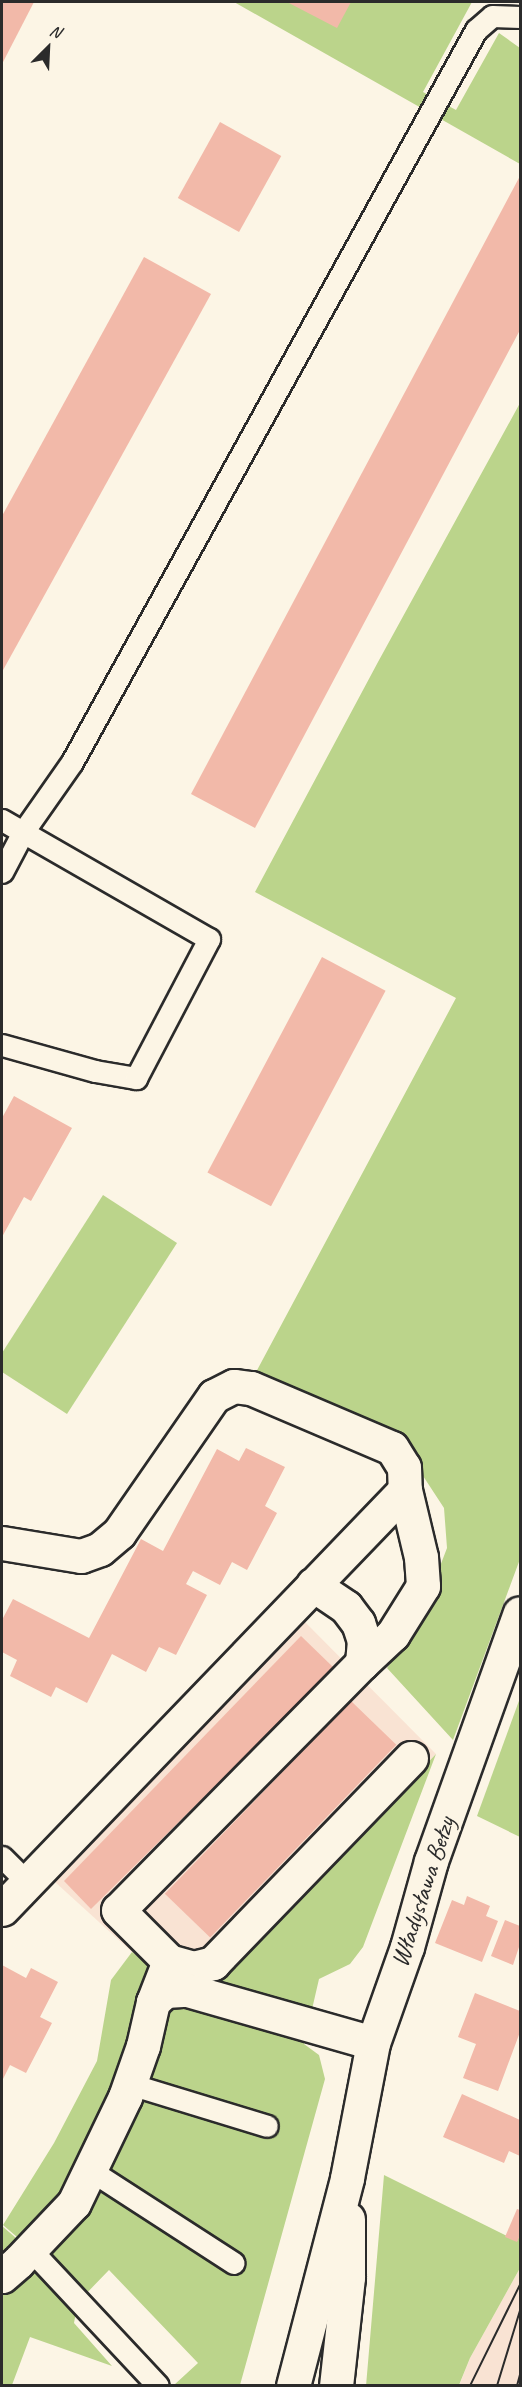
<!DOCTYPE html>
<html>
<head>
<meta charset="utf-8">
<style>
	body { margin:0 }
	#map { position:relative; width:522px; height:2387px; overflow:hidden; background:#fcf5e5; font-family:Caveat,sans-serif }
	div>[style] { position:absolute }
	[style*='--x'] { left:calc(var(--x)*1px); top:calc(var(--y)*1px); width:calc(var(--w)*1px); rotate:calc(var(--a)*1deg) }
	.built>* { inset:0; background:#f9e3d3 }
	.green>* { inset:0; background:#bbd48b }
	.building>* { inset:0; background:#f2b9a9; transform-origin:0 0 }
	.roads { filter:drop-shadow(2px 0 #2b2b2b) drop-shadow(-2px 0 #2b2b2b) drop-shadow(0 2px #2b2b2b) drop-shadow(0 -2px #2b2b2b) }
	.service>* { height:21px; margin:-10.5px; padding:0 10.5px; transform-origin:10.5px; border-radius:10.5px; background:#fcf5e5 }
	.minor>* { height:33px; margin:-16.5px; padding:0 16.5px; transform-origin:16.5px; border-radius:16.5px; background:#fcf5e5 }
	.tram>* { height:1.5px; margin:-0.75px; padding:0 0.75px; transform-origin:0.75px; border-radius:0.75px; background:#2b2b2b }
	span { translate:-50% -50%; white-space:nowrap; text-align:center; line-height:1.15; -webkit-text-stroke:4.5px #fcf5e5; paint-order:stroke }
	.street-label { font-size:26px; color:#2b2b2b }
	.frame { position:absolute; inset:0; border:3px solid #2b2b2b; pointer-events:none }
	.north { position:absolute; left:18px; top:18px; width:60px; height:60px; -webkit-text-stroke:4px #fcf5e5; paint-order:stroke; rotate:24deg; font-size:16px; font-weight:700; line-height:24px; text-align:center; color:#2b2b2b }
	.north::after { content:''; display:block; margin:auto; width:21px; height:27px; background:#2b2b2b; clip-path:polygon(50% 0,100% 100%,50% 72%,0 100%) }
</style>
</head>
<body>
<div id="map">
	<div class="built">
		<div style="clip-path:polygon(301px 1618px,436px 1754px,217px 1983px,157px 1971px,132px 1952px,44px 1872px)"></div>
		<div style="clip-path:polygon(520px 2268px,520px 2385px,459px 2386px,470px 2358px)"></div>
	</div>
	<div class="green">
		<div style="clip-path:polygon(234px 2px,472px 2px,423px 92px,456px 110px,499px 33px,520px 48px,520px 164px)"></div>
		<div style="clip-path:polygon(520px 403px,520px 1559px,453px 1740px,387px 1668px,418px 1624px,447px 1548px,444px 1508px,408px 1453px,255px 1374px,456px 998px,255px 892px,378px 662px)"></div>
		<div style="clip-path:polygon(103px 1195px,177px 1243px,67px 1414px,2px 1372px,2px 1353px)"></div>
		<div style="clip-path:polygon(520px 1698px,520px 1837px,477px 1816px)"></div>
		<div style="clip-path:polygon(436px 1754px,363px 1947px,350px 1964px,319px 1979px,304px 2044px,319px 2055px,325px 2079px,240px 2385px,174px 2385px,198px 2363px,109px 2270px,80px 2300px,31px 2249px,3px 2225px,54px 2143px,97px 2061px,111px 1980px,132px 1952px,157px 1971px,217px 1983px)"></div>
		<div style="clip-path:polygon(384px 2175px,517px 2241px,520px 2234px,520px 2268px,470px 2358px,459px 2385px,366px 2386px)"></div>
		<div style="clip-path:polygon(2px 2226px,30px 2250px,78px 2301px,74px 2323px,112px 2366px,30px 2337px,12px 2385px,2px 2385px)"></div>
	</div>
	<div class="building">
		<div style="clip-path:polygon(2px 2px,34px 2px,2px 64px)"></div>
		<div style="clip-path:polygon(287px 2px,351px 2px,337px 28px)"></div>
		<div style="left:220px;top:122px;width:70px;height:87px;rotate:29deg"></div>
		<div style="clip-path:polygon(520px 176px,520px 330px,255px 828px,191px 794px)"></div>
		<div style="clip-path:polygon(144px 257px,211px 294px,2px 672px,2px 516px)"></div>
		<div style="left:322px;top:957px;width:72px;height:244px;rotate:28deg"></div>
		<div style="clip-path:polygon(14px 1096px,72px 1128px,31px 1201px,24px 1197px,2px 1237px,2px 1118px)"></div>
		<div style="clip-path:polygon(246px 1448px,285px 1467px,265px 1506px,277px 1513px,247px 1570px,232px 1562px,220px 1585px,193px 1571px,186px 1584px,207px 1595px,176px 1655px,159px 1647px,146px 1672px,112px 1654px,87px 1703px,56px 1687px,51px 1697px,10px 1676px,17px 1660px,2px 1652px,2px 1620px,13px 1599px,89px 1638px,141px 1539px,163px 1551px,217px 1449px,239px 1461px)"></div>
		<div style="clip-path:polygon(301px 1636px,334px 1668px,91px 1909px,64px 1881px)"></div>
		<div style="left:351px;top:1701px;width:63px;height:268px;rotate:44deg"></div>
		<div style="clip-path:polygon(467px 1896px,490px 1906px,486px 1916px,498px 1921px,482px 1962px,435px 1943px,452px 1900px,464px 1905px)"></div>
		<div style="clip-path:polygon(505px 1920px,520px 1926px,520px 1944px,513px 1965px,491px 1956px)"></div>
		<div style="clip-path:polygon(2px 1965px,26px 1978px,31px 1968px,58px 1982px,40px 2017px,52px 2023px,26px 2073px,10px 2065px,2px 2081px)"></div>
		<div style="clip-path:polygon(475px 1993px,520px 2011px,520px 2032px,498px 2091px,463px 2078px,476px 2044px,458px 2037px)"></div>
		<div style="clip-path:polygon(462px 2094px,520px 2120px,520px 2156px,509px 2151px,504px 2163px,443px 2137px)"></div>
		<div style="clip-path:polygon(517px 2209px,520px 2210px,520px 2235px,517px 2242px,505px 2237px)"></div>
	</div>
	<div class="roads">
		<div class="service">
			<div style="--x:2;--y:820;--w:24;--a:30"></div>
			<div style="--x:23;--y:832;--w:45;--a:117.7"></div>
			<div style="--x:2;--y:1045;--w:97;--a:15.6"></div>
			<div style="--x:95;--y:1071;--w:42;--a:9.7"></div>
			<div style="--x:136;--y:1078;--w:157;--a:-62.3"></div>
			<div style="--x:209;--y:939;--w:215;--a:-150.1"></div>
			<div style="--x:23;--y:832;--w:85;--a:-55"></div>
			<div style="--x:72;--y:762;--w:836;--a:-61.11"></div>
			<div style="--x:476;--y:30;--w:21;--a:-41"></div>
			<div style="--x:492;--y:16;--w:28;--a:2"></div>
			<div style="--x:2;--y:1857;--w:34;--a:45"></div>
			<div style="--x:130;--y:2084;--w:143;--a:17"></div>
			<div style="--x:90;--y:2170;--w:171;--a:32.9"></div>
			<div style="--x:30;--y:2249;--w:187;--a:46.9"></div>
		</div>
		<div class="minor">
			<div style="--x:2;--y:1543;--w:80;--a:9.3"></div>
			<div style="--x:81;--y:1556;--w:20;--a:-20"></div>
			<div style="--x:100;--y:1549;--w:25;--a:-40"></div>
			<div style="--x:119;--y:1533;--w:167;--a:-55.3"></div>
			<div style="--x:214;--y:1396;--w:22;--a:-27"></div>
			<div style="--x:234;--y:1386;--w:17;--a:7"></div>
			<div style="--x:251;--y:1388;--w:153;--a:23.1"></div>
			<div style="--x:392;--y:1448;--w:22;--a:58"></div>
			<div style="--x:404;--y:1467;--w:23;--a:88"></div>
			<div style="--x:405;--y:1490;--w:69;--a:76.6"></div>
			<div style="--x:421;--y:1557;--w:29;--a:86"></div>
			<div style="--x:423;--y:1586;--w:57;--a:122"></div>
			<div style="--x:393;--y:1634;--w:42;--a:136.9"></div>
			<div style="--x:362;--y:1663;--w:22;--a:-85"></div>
			<div style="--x:364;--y:1641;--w:19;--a:-108"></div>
			<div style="--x:358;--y:1623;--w:20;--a:-127"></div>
			<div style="--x:346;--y:1607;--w:40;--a:-146"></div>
			<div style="--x:362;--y:1663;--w:347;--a:134.6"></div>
			<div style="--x:118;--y:1910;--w:72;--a:45"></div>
			<div style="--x:169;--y:1961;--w:25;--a:16"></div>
			<div style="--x:193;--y:1968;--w:21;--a:-14"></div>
			<div style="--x:213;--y:1963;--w:285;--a:-46"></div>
			<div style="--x:2;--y:1909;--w:581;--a:-46.12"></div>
			<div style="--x:153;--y:2002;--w:16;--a:-43"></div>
			<div style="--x:165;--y:1991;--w:22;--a:-3"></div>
			<div style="--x:187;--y:1990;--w:193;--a:15.9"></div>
			<div style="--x:2;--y:2276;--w:21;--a:-41"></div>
			<div style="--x:18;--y:2262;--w:81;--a:-46.5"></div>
			<div style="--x:74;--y:2203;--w:118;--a:-64.3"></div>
			<div style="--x:125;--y:2097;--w:54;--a:-70.6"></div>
			<div style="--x:143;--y:2046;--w:45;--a:-77.2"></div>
			<div style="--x:153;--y:2002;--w:44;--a:-68.7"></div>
			<div style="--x:293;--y:2386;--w:215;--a:-75.4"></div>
			<div style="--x:347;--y:2178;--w:137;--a:-79.1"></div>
			<div style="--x:373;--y:2043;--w:102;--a:-70.5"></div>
			<div style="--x:407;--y:1947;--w:89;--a:-74.4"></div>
			<div style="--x:431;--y:1861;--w:263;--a:-70.3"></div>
			<div style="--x:336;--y:2386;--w:110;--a:-83.7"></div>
			<div style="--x:348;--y:2277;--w:58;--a:-90"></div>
		</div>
	</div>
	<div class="tram">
		<div style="--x:470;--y:2386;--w:113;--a:-63.7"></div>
		<div style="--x:497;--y:2386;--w:78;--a:-73"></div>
		<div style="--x:517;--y:2386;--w:11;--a:-75"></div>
	</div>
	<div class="street-label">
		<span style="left:423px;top:1892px;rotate:-72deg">Władysława Bełzy</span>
	</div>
	<div class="frame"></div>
	<div class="north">N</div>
</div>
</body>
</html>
